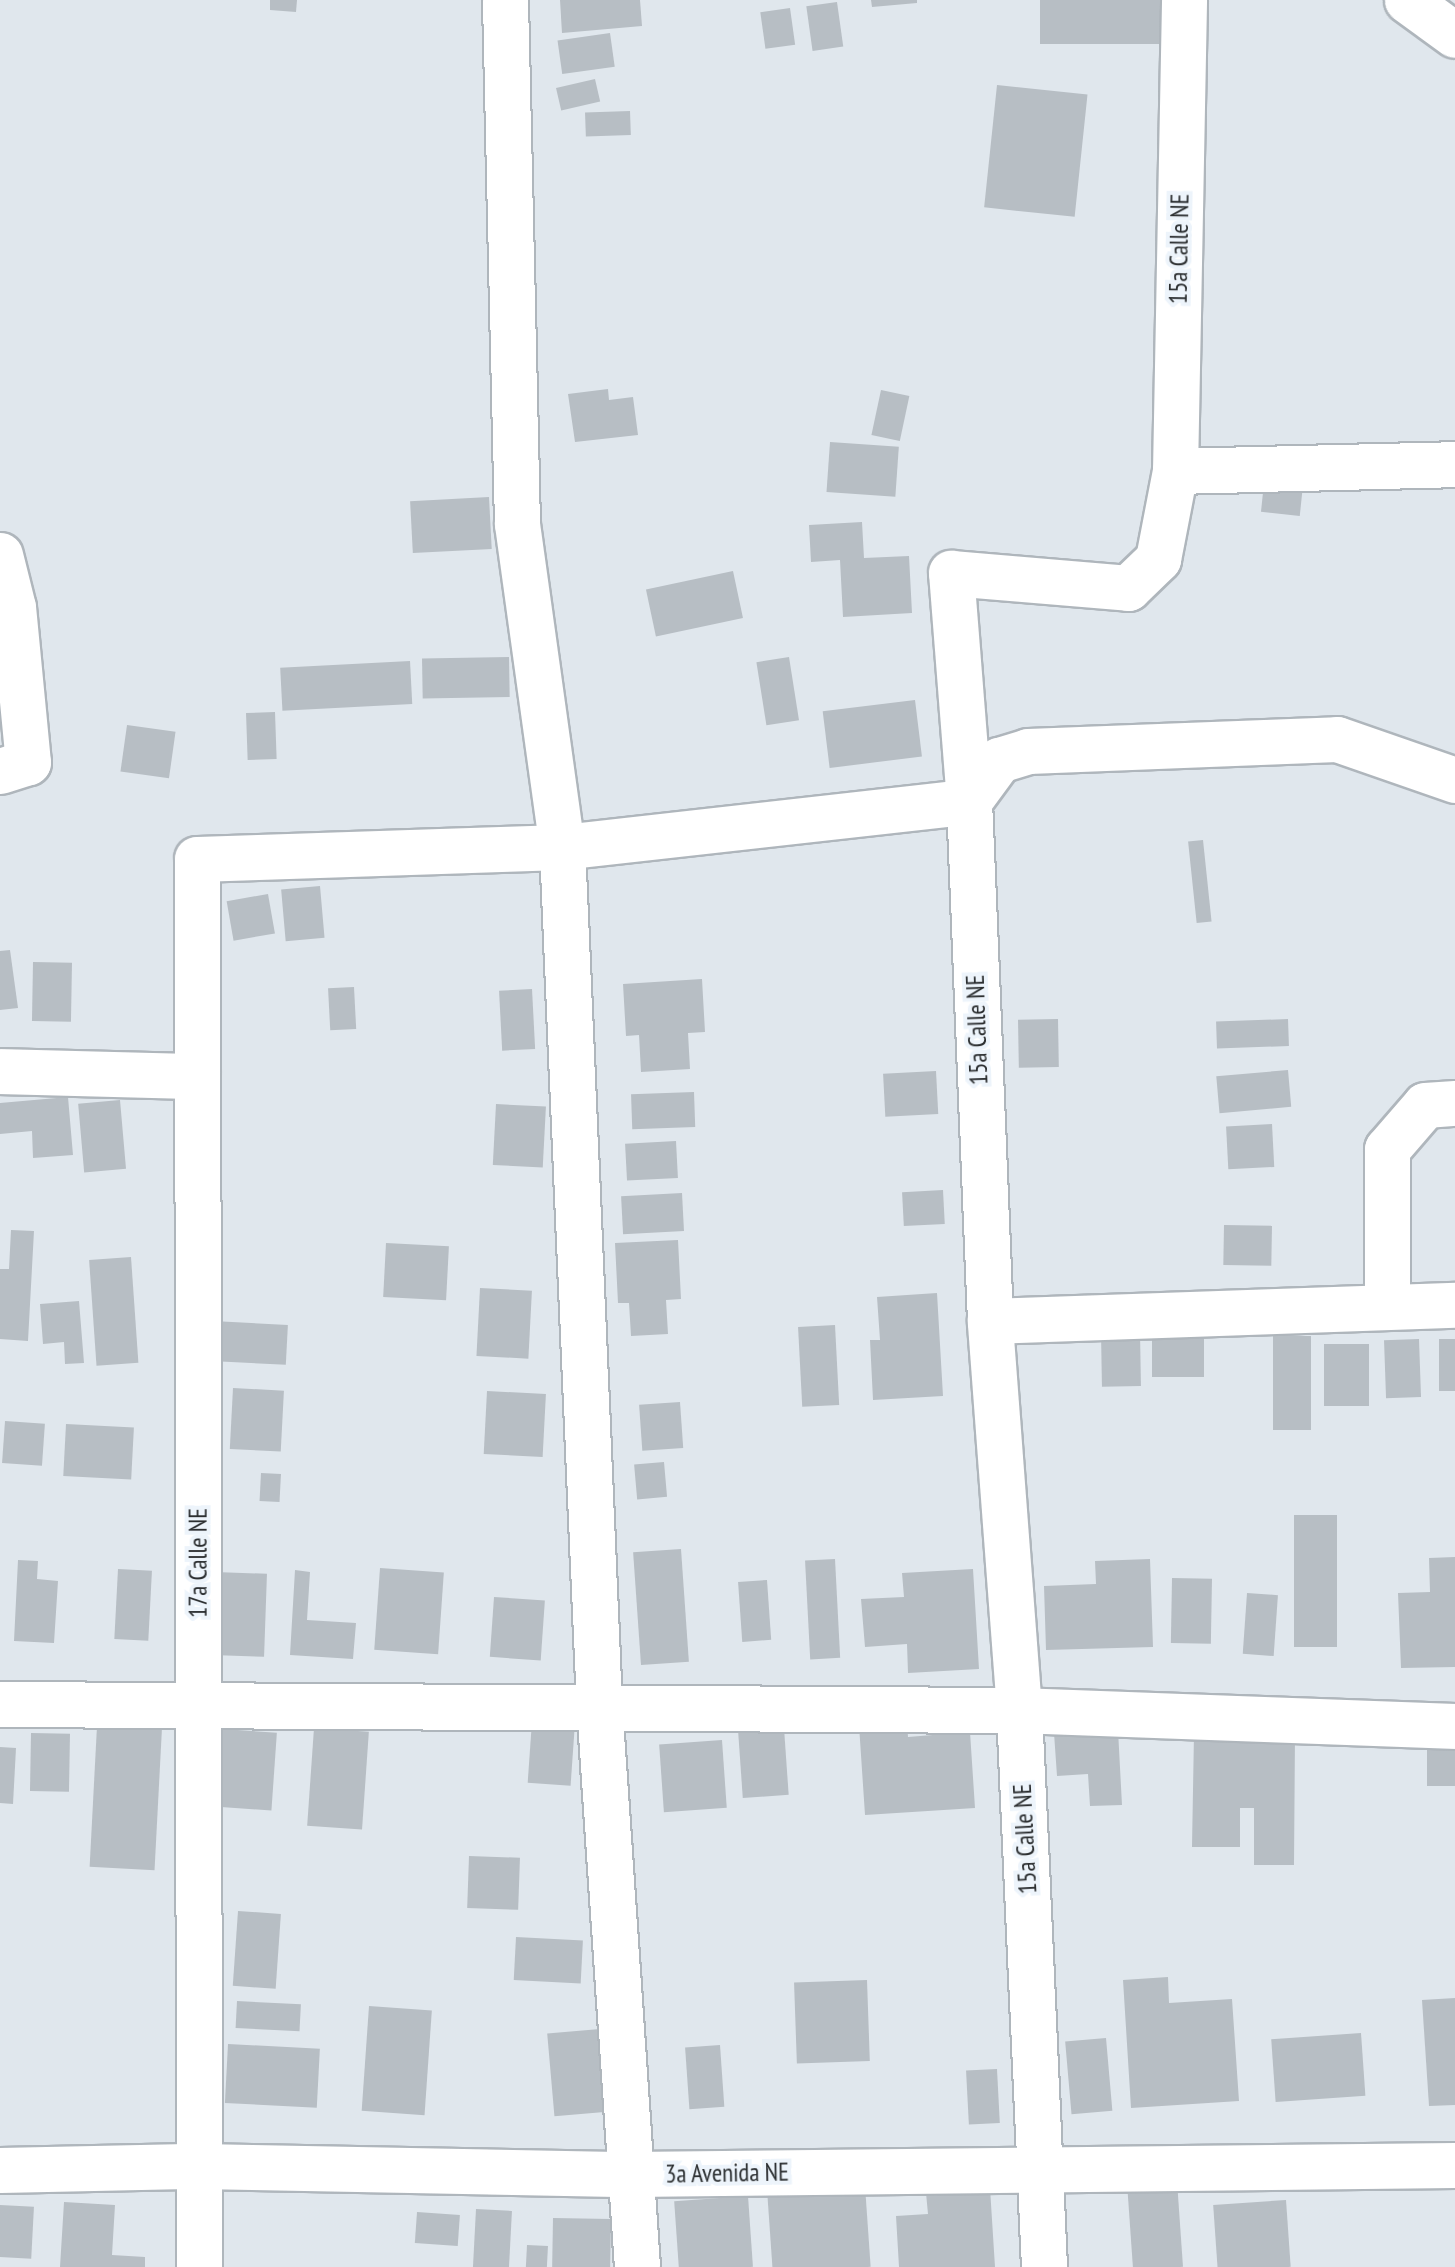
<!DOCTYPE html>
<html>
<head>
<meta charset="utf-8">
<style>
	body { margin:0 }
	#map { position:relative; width:1455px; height:2267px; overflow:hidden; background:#e0e7ed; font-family:"PT Sans Narrow",sans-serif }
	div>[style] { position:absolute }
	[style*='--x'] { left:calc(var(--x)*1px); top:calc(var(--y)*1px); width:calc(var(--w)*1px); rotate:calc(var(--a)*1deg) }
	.building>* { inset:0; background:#b7bec4; transform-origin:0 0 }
	.roads { filter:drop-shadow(2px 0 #afb6bc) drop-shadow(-2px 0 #afb6bc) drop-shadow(0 2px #afb6bc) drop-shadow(0 -2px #afb6bc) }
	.street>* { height:45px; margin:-22.5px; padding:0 22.5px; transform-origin:22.5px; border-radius:22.5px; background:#fff }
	span { translate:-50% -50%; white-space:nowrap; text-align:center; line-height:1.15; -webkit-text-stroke:8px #edf4fb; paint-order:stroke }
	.street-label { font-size:25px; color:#2a2d2f }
</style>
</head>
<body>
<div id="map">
	<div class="building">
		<div style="clip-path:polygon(270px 0,297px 0,296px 12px,270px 10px)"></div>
		<div style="clip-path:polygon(560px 0,640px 0,642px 26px,562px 33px)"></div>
		<div style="clip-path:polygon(871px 0,917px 0,917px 3px,872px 7px)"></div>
		<div style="left:1040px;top:0;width:120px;height:44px"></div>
		<div style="left:837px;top:2px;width:45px;height:31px;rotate:82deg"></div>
		<div style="left:790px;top:8px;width:37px;height:30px;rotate:82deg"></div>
		<div style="left:610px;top:33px;width:34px;height:53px;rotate:82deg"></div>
		<div style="left:595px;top:79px;width:23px;height:40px;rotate:77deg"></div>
		<div style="left:997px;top:85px;width:91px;height:123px;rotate:6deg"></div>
		<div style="left:630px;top:111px;width:24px;height:45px;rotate:88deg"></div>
		<div style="clip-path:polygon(608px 389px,609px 400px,633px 397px,638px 435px,575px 442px,568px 394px)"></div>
		<div style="left:881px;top:390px;width:29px;height:46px;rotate:12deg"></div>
		<div style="left:830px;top:442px;width:69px;height:50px;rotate:4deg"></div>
		<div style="left:1264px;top:483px;width:39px;height:29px;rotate:6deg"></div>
		<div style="left:489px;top:497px;width:52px;height:79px;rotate:87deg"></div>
		<div style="clip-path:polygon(862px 522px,864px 558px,909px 556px,912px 613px,843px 617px,840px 560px,811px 562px,809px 525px)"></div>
		<div style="left:733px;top:571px;width:48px;height:89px;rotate:78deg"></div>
		<div style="left:509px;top:657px;width:40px;height:87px;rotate:89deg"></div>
		<div style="left:789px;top:657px;width:64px;height:33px;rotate:81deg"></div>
		<div style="left:410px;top:661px;width:43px;height:130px;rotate:87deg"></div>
		<div style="left:915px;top:700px;width:57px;height:93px;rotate:83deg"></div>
		<div style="left:275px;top:712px;width:47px;height:29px;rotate:88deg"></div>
		<div style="left:127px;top:725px;width:49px;height:47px;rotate:8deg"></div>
		<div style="left:1203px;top:840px;width:82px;height:15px;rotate:84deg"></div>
		<div style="left:320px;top:886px;width:52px;height:39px;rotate:85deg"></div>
		<div style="left:268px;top:894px;width:40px;height:42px;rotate:80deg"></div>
		<div style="clip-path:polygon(10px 950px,18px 1008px,0 1010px,0 951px)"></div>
		<div style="left:33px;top:962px;width:39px;height:59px;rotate:1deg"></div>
		<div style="clip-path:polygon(702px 979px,705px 1032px,688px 1033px,690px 1069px,641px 1072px,639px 1035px,626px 1036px,623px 984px)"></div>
		<div style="left:354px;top:987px;width:42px;height:26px;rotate:87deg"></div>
		<div style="left:532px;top:989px;width:60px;height:33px;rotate:87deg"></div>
		<div style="left:1058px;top:1019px;width:48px;height:40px;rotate:89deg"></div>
		<div style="left:1288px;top:1019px;width:27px;height:72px;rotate:88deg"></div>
		<div style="left:1288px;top:1070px;width:37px;height:72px;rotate:85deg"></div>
		<div style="left:936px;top:1071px;width:43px;height:53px;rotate:87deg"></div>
		<div style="left:694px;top:1092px;width:35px;height:63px;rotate:88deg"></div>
		<div style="clip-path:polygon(68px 1097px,73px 1155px,33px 1158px,32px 1131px,0 1134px,0 1103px)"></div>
		<div style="left:120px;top:1100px;width:69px;height:42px;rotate:85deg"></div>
		<div style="left:496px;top:1104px;width:50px;height:61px;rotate:3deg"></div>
		<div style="left:1272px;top:1124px;width:43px;height:46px;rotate:87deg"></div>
		<div style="left:676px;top:1141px;width:37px;height:51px;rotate:87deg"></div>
		<div style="left:943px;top:1190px;width:34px;height:41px;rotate:87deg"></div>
		<div style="left:682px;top:1193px;width:38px;height:61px;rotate:87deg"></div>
		<div style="left:1224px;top:1225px;width:48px;height:40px;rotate:1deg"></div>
		<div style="clip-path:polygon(11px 1230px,34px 1231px,28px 1341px,0 1339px,0 1269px,9px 1269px)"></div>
		<div style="clip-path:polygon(678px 1240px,681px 1299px,666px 1300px,668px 1334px,631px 1336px,629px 1303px,618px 1303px,615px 1243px)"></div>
		<div style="left:386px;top:1243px;width:63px;height:54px;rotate:3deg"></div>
		<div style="left:131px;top:1257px;width:106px;height:42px;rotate:86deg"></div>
		<div style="left:480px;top:1288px;width:52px;height:68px;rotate:3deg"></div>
		<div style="clip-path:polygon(937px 1293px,943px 1396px,873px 1400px,870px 1340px,880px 1340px,877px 1297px)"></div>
		<div style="clip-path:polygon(79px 1301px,84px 1363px,65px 1364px,64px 1342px,43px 1344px,40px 1304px)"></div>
		<div style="left:213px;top:1321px;width:75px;height:40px;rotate:3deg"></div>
		<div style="left:835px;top:1325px;width:80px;height:37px;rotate:87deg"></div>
		<div style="left:1140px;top:1332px;width:54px;height:39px;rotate:89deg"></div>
		<div style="left:1152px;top:1335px;width:52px;height:42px"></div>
		<div style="left:1311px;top:1336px;width:94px;height:38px;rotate:90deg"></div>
		<div style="left:1419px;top:1339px;width:58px;height:35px;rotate:88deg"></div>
		<div style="left:1439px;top:1339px;width:16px;height:52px"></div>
		<div style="left:1324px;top:1344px;width:45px;height:62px"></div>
		<div style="left:233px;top:1388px;width:51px;height:61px;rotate:3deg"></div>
		<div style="left:487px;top:1391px;width:59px;height:63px;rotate:3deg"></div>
		<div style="left:680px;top:1402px;width:46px;height:41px;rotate:86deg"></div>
		<div style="left:5px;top:1421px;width:40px;height:42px;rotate:4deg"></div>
		<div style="left:66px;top:1424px;width:68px;height:52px;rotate:3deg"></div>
		<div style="left:664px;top:1462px;width:35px;height:30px;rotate:85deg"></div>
		<div style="left:261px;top:1473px;width:20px;height:28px;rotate:3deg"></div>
		<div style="left:1294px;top:1515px;width:43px;height:132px"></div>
		<div style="left:681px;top:1549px;width:113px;height:48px;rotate:86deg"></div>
		<div style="clip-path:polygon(1455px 1557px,1455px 1667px,1401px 1668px,1398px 1593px,1430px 1592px,1429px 1558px)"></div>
		<div style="left:835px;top:1559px;width:99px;height:30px;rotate:87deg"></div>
		<div style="clip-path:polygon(1150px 1559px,1153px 1647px,1046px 1650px,1044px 1586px,1096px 1584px,1095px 1561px)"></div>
		<div style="clip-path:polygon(18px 1560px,38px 1561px,37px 1579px,58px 1581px,54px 1643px,14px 1641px)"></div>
		<div style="left:380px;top:1568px;width:64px;height:82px;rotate:4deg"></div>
		<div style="left:118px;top:1569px;width:34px;height:70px;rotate:3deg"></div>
		<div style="clip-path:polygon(973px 1569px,979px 1669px,908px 1673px,907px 1644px,865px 1647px,861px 1599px,904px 1597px,902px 1573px)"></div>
		<div style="clip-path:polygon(295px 1570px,310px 1572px,307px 1620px,356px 1623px,353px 1659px,290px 1655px)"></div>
		<div style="left:215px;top:1572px;width:52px;height:83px;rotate:2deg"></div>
		<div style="left:1172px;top:1578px;width:40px;height:65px;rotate:1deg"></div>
		<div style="left:767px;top:1580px;width:60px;height:29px;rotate:86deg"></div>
		<div style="left:1247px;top:1593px;width:31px;height:61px;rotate:4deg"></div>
		<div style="left:494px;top:1597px;width:51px;height:60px;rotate:4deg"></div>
		<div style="left:532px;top:1721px;width:43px;height:62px;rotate:4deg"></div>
		<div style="clip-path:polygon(907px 1722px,908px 1737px,970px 1732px,975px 1808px,865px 1815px,859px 1725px)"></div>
		<div style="left:97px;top:1726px;width:65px;height:141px;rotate:3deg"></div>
		<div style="left:314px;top:1728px;width:55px;height:98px;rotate:4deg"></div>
		<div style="left:784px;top:1728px;width:67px;height:46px;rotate:86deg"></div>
		<div style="left:223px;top:1729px;width:54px;height:78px;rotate:4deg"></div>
		<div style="clip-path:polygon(1118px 1730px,1122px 1805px,1090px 1806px,1088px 1774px,1057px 1776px,1054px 1733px)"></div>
		<div style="left:1427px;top:1730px;width:28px;height:56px"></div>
		<div style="left:31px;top:1733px;width:39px;height:58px;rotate:1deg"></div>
		<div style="clip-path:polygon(1194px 1733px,1295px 1735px,1294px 1865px,1254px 1865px,1254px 1808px,1240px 1808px,1240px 1847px,1192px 1847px)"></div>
		<div style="left:722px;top:1740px;width:68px;height:63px;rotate:86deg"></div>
		<div style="clip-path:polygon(0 1747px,16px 1748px,13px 1804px,0 1803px)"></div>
		<div style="left:469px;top:1856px;width:51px;height:52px;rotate:2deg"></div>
		<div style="left:238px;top:1911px;width:43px;height:75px;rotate:4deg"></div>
		<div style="left:516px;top:1937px;width:67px;height:43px;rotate:3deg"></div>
		<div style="clip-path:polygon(1168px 1977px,1169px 2003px,1232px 1999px,1239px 2101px,1131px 2108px,1123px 1980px)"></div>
		<div style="left:867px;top:1980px;width:81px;height:73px;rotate:88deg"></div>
		<div style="clip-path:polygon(1455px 1998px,1455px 2105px,1429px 2106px,1422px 2000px)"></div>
		<div style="left:237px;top:2001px;width:64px;height:27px;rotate:3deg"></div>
		<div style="left:369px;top:2006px;width:63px;height:105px;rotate:4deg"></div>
		<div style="left:600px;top:2029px;width:83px;height:53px;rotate:85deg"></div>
		<div style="left:1361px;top:2033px;width:63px;height:90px;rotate:86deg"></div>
		<div style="left:1106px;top:2038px;width:73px;height:41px;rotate:85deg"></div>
		<div style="left:228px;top:2044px;width:92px;height:59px;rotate:3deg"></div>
		<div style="left:720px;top:2045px;width:62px;height:35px;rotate:86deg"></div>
		<div style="left:997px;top:2069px;width:54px;height:31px;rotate:87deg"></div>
		<div style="left:1177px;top:2181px;width:86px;height:50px;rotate:86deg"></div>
		<div style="left:865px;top:2186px;width:81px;height:98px;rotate:86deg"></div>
		<div style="clip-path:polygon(990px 2188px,995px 2267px,899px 2267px,896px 2216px,928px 2214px,926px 2193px)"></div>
		<div style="left:748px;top:2196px;width:71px;height:74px;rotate:86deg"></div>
		<div style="left:1286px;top:2200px;width:67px;height:73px;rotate:86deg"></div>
		<div style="clip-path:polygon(64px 2202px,115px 2205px,112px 2255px,145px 2257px,145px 2267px,60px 2267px)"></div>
		<div style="left:0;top:2205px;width:34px;height:52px;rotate:3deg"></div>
		<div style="left:476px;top:2209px;width:36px;height:58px;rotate:3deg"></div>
		<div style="left:417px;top:2212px;width:43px;height:31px;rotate:4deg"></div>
		<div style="left:553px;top:2218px;width:58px;height:49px;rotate:1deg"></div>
		<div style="left:527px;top:2245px;width:21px;height:22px;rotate:3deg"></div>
	</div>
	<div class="roads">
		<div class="street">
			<div style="--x:505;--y:0;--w:524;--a:88.69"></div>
			<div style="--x:517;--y:524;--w:326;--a:82.1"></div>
			<div style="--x:562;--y:847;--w:859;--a:87.53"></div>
			<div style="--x:599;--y:1705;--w:563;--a:86.13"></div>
			<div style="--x:1407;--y:0;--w:59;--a:36.1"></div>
			<div style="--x:1175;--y:471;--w:280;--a:-1.4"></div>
			<div style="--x:0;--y:555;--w:54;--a:76"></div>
			<div style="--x:13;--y:607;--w:156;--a:84.5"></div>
			<div style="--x:28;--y:762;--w:29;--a:162"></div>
			<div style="--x:0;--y:1071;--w:197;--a:1.5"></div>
			<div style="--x:1387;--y:1304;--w:155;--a:-90"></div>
			<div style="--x:1387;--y:1149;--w:58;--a:-49.2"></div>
			<div style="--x:1425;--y:1105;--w:30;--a:-4"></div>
			<div style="--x:990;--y:1321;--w:465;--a:-2"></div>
			<div style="--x:0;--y:1704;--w:1019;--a:0.34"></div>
			<div style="--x:1019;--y:1710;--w:436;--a:2.1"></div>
			<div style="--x:0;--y:2170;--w:199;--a:-1.2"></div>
			<div style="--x:199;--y:2166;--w:431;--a:1.1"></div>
			<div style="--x:630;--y:2174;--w:825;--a:-0.63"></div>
			<div style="--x:199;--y:2267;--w:1408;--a:-90.08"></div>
			<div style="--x:197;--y:859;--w:365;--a:-1.9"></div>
			<div style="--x:562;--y:847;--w:410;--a:-6.4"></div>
			<div style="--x:969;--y:801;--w:51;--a:-53.8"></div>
			<div style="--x:999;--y:760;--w:30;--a:-17"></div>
			<div style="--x:1028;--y:751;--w:309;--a:-2.2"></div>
			<div style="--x:1337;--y:739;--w:125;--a:19.2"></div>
			<div style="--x:1044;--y:2267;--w:558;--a:-92.57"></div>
			<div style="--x:1019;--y:1710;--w:390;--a:-94.3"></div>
			<div style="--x:990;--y:1321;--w:520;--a:-92.31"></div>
			<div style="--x:969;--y:801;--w:229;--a:-94.5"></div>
			<div style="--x:951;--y:573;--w:178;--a:4.8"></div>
			<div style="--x:1128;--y:588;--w:42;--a:-44"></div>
			<div style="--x:1158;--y:559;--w:90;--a:-79.1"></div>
			<div style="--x:1175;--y:471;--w:471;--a:-88.9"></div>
		</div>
	</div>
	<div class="street-label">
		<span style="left:1179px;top:249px;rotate:-89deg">15a Calle NE</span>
		<span style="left:977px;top:1030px;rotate:-92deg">15a Calle NE</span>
		<span style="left:198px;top:1563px;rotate:-90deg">17a Calle NE</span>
		<span style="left:1025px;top:1839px;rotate:-93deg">15a Calle NE</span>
		<span style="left:727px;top:2173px;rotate:-1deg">3a Avenida NE</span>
	</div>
</div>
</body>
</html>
